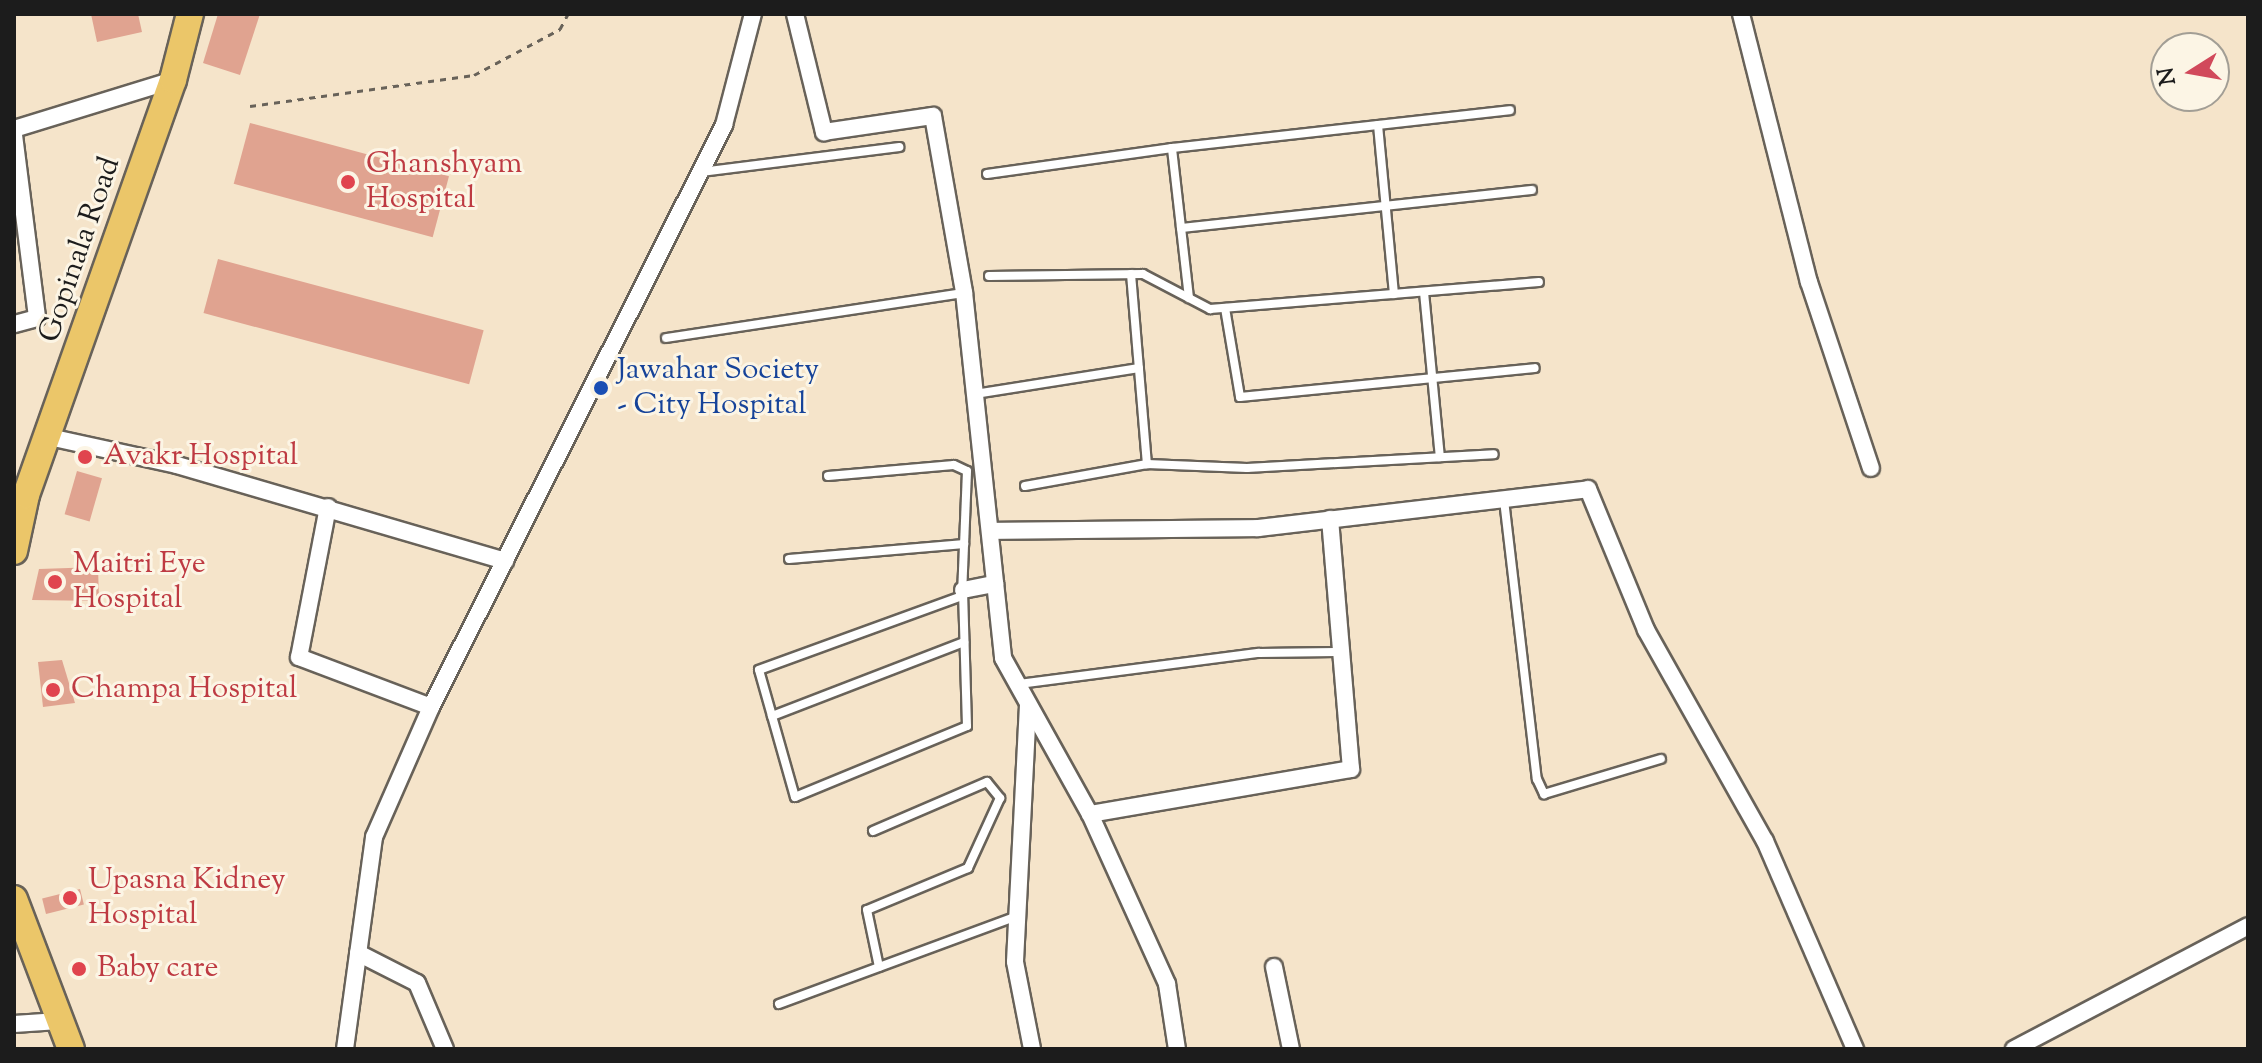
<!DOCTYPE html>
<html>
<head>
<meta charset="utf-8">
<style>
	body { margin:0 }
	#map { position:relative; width:2262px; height:1063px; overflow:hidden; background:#f5e4ca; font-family:"Sorts Mill Goudy",serif }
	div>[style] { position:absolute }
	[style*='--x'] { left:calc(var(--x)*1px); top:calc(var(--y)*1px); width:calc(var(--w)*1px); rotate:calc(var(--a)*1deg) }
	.building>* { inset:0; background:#e0a390; transform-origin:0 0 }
	.path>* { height:3px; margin-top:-1.5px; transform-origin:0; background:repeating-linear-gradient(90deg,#686259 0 6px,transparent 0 12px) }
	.roads { filter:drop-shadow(2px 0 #686259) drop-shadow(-2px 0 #686259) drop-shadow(0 2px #686259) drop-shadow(0 -2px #686259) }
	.service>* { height:8px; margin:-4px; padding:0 4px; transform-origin:4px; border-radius:4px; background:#fff }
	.minor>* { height:16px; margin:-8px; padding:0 8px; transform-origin:8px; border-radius:8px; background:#fff }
	.primary>* { height:26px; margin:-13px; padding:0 13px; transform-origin:13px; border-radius:13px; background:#ebc669 }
	.dots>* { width:22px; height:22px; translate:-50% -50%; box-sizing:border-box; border:4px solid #fcf5e5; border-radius:50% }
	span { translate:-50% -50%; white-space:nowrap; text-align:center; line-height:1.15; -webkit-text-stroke:6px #fcf5e5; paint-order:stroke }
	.health-label { font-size:30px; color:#be3a42 }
	.left { translate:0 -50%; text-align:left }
	.street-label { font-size:30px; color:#1c1c1c }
	.transit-label { font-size:30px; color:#164399 }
	.frame { position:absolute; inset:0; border:16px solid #1c1c1c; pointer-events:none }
	.north { position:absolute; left:2150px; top:32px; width:80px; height:80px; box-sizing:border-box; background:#fcf5e5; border:2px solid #a29e95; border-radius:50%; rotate:259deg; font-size:22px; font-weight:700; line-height:32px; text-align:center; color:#1c1c1c }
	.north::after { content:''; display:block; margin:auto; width:28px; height:36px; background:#d1495b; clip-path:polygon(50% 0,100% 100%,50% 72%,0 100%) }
</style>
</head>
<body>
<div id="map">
	<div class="building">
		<div style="clip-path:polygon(91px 14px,138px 14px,142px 32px,97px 42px)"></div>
		<div style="clip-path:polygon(218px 14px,260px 14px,240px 75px,203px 63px)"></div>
		<div style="left:250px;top:123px;width:206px;height:63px;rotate:15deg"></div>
		<div style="left:218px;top:259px;width:275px;height:56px;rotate:15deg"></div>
		<div style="left:77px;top:471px;width:26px;height:45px;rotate:16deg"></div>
		<div style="clip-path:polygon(98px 567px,99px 601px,32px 600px,39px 569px)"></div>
		<div style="clip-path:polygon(62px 660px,75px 703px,43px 707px,38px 662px)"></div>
		<div style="left:80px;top:889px;width:16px;height:39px;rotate:76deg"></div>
	</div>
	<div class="path">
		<div style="--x:250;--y:106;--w:226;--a:-7.9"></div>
		<div style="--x:474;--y:75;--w:98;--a:-28.1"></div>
		<div style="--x:560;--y:29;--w:17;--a:-62"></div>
	</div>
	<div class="roads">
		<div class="service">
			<div style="--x:1378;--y:125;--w:170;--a:84.6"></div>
			<div style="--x:701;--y:172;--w:200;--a:-7.2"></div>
			<div style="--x:987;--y:174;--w:187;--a:-8"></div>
			<div style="--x:1181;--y:228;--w:353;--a:-6.2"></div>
			<div style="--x:1131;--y:274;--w:191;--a:85.2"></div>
			<div style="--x:1147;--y:464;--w:100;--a:2.3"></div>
			<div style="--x:1247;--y:468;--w:247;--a:-3.2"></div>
			<div style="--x:989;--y:276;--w:154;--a:-0.7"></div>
			<div style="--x:1143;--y:274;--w:76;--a:27.6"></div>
			<div style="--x:1210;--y:309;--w:330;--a:-4.7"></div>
			<div style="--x:1424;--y:292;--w:166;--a:84.5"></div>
			<div style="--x:1189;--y:298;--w:151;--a:-96.5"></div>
			<div style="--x:1172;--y:148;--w:340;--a:-6.4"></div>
			<div style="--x:1225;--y:308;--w:90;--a:80.4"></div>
			<div style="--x:1240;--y:397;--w:296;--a:-5.6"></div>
			<div style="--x:666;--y:338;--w:300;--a:-8.6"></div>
			<div style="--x:975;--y:394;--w:166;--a:-9"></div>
			<div style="--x:828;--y:476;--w:126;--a:-5"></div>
			<div style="--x:954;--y:465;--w:14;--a:25"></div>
			<div style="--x:967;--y:471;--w:125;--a:92.3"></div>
			<div style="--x:962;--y:596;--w:216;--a:160"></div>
			<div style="--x:759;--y:670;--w:132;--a:74.2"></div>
			<div style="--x:795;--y:797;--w:186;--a:-22.4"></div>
			<div style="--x:967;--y:726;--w:136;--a:-91.7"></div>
			<div style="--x:1025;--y:486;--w:124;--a:-10.2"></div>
			<div style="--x:1504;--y:500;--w:281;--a:83.3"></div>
			<div style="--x:1537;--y:779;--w:17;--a:65"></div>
			<div style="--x:1544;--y:794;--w:122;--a:-16.7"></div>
			<div style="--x:789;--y:559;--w:176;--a:-4.9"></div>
			<div style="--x:1019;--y:684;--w:242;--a:-7.4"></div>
			<div style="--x:1259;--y:653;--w:77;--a:-0.7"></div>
			<div style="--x:772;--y:716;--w:206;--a:-21.1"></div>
			<div style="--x:873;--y:831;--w:124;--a:-23.3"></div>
			<div style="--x:987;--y:782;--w:21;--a:51"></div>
			<div style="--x:1000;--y:798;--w:77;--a:114.6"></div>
			<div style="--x:968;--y:868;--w:109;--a:157.4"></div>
			<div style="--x:867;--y:910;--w:58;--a:78.1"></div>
			<div style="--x:779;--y:1004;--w:254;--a:-20.3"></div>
		</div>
		<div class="minor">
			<div style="--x:795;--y:14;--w:122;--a:76.2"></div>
			<div style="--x:824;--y:132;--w:110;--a:-8.4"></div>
			<div style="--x:933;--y:116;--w:179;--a:80"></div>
			<div style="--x:964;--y:292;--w:368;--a:83.9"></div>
			<div style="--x:1003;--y:658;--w:179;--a:60.9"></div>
			<div style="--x:1090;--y:814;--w:187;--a:65.6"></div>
			<div style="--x:1167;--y:984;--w:66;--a:81.3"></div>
			<div style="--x:1741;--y:14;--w:276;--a:75.8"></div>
			<div style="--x:1809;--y:282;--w:196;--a:71.6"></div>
			<div style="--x:14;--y:129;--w:166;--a:-17.1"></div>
			<div style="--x:14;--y:135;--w:184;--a:82.8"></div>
			<div style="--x:37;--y:318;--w:24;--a:165"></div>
			<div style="--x:49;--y:437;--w:131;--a:12.3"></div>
			<div style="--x:177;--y:465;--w:342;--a:16.3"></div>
			<div style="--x:328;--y:507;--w:153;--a:100.9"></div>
			<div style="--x:299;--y:657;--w:141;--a:20.7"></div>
			<div style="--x:990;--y:531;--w:268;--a:-0.6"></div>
			<div style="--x:1258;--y:528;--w:332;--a:-6.7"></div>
			<div style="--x:1588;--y:489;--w:152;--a:67.6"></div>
			<div style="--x:1646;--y:630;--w:242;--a:60.6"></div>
			<div style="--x:1765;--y:841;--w:227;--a:66.6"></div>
			<div style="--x:963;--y:590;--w:33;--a:-11"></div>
			<div style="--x:1028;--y:705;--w:257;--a:92.9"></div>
			<div style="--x:1015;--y:962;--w:89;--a:78.9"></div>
			<div style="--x:1090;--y:814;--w:265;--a:-9.8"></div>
			<div style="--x:1351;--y:769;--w:251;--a:-94.8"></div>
			<div style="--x:358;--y:953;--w:66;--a:27"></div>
			<div style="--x:417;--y:983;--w:72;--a:67"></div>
			<div style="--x:1274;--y:967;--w:84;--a:78.3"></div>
			<div style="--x:14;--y:1024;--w:45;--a:-3.8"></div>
			<div style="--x:345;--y:1049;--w:214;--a:-82.2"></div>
			<div style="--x:374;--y:837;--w:142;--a:-66.3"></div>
			<div style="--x:431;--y:707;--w:652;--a:-63.28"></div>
			<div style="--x:724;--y:125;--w:115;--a:-75.4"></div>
			<div style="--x:2014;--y:1049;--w:264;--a:-27.7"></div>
		</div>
		<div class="primary">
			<div style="--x:14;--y:551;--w:57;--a:-77.9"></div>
			<div style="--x:26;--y:495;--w:440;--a:-70.5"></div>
			<div style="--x:173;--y:80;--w:68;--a:-75.6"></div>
			<div style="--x:14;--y:899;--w:160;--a:69.2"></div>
		</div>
	</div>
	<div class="dots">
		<div style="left:348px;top:182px;background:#e0444e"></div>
		<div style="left:601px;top:388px;background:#1a4fb4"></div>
		<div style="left:85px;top:457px;background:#e0444e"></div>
		<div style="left:55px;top:582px;background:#e0444e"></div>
		<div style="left:53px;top:690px;background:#e0444e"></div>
		<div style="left:70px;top:898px;background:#e0444e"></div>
		<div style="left:79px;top:969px;background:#e0444e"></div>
	</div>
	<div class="health-label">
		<span class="left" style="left:366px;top:182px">Ghanshyam<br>Hospital</span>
		<span class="left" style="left:103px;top:457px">Avakr Hospital</span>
		<span class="left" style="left:73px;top:582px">Maitri Eye<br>Hospital</span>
		<span class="left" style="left:71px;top:690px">Champa Hospital</span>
		<span class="left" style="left:88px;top:898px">Upasna Kidney<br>Hospital</span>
		<span class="left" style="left:97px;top:969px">Baby care</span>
	</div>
	<div class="street-label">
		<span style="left:81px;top:250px;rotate:-71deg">Gopinala Road</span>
	</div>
	<div class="transit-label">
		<span class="left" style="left:617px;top:388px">Jawahar Society<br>- City Hospital</span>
	</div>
	<div class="frame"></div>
	<div class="north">N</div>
</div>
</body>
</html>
